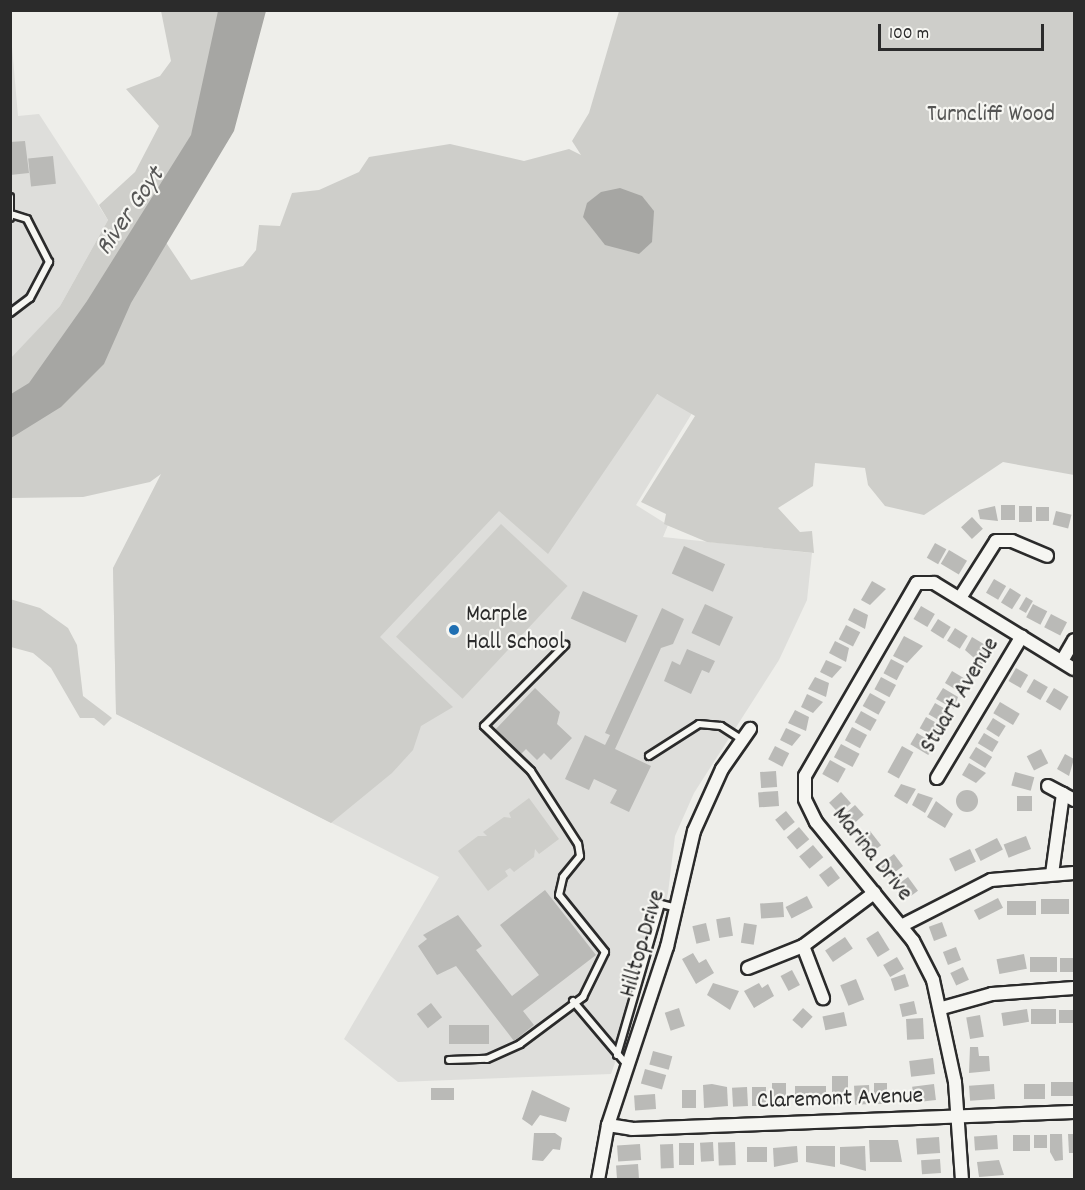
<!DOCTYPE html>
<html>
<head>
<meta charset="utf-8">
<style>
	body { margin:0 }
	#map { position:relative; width:1085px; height:1190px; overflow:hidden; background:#eeeeea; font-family:Dekko,sans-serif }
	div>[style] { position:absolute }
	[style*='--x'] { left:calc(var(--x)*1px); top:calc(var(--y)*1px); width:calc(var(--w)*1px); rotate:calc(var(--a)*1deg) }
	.built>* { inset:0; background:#dededb }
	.green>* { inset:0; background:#cececa; transform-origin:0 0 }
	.water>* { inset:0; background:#a6a6a3 }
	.building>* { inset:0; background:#babab7; transform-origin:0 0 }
	.round { border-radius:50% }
	.roads { filter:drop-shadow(2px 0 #2b2b2b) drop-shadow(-2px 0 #2b2b2b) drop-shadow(0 2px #2b2b2b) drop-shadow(0 -2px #2b2b2b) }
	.service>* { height:6px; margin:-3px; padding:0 3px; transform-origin:3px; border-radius:3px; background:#f6f6f2 }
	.minor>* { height:12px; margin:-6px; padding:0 6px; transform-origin:6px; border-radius:6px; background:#f6f6f2 }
	.dots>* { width:16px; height:16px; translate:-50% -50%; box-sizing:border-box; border:3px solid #f6f6f2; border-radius:50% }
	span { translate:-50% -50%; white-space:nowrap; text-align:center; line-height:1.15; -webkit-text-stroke:4.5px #f6f6f2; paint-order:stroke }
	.park-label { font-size:24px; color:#545453 }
	.poi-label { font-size:24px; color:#2b2b2b }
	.left { translate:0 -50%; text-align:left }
	.street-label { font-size:24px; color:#2b2b2b }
	.water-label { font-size:26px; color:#565655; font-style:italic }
	.frame { position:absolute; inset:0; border:12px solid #2b2b2b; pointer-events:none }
	.scale { position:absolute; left:878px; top:24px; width:166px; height:27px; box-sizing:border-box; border:3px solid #2b2b2b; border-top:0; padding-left:8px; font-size:18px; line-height:21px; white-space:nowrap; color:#2b2b2b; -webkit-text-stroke:4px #f6f6f2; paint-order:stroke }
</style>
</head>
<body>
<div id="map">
	<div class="built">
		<div style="clip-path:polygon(11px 35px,18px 116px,39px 114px,108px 220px,60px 306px,11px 359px)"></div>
		<div style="clip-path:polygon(364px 270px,694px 410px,636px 505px,668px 525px,663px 537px,812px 553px,807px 600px,779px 660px,694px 793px,675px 836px,668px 893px,647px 973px,611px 1074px,398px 1082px,344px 1039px,439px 877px,116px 714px,113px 568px)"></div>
	</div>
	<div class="green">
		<div style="clip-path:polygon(161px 11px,247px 11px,157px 229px,191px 280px,243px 266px,256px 250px,259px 225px,280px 226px,292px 193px,319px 190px,359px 172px,369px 157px,450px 144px,524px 161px,569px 149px,581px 155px,572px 141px,589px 113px,619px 11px,1074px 11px,1074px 475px,1003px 462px,924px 515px,885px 506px,868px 485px,865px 468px,815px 463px,813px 486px,778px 508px,800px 532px,812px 531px,814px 553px,707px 542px,664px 524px,666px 514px,641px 502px,695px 416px,657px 394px,548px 554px,499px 511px,380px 637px,453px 707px,421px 726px,413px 750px,392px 773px,331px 823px,116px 714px,113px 568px,161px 474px,150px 482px,83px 497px,11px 498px,10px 359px,60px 306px,108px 220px,99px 205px,135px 172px,159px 126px,126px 89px,160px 76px,171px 61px)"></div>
		<div style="left:501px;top:524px;width:91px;height:154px;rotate:43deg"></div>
		<div style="clip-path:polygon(10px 599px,40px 608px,68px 628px,77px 645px,83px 696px,112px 718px,104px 726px,94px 718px,80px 718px,51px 668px,33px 653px,11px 647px)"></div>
		<div style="clip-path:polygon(529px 798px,559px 839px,539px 854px,535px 849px,534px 857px,514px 872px,510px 868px,505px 871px,508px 876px,488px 891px,458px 851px,478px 836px,487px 836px,483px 832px,504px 817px,511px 818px,509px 813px)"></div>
	</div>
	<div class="water">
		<div style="clip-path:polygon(218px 11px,266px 11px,234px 131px,131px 303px,104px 364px,61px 407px,11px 438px,11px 394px,29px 383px,87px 301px,191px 135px)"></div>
		<div style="clip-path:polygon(620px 188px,642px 196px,654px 211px,652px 242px,639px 254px,605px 245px,583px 217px,587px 203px,601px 192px)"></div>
	</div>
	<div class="building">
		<div style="clip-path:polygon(25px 141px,29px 173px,10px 175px,10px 142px)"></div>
		<div style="left:53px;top:156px;width:28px;height:25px;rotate:84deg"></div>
		<div style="left:1001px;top:505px;width:14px;height:15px"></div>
		<div style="clip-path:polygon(995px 506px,998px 521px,980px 519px,978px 510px)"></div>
		<div style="left:1019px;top:506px;width:13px;height:16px"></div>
		<div style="left:1036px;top:507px;width:13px;height:14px"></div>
		<div style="left:1056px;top:511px;width:16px;height:14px;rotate:14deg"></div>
		<div style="left:972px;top:517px;width:16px;height:15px;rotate:47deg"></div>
		<div style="left:935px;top:543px;width:13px;height:17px;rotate:29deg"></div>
		<div style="left:684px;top:546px;width:45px;height:30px;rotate:24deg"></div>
		<div style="left:949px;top:550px;width:21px;height:16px;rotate:31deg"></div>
		<div style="left:994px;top:579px;width:14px;height:16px;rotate:30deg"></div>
		<div style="clip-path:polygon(872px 581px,886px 589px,870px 605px,861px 600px)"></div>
		<div style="left:1010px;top:588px;width:13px;height:17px;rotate:32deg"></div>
		<div style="left:583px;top:591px;width:60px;height:30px;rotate:24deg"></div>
		<div style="left:1026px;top:597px;width:8px;height:14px;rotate:30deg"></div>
		<div style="left:705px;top:604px;width:31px;height:32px;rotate:25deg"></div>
		<div style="left:1033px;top:604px;width:16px;height:15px;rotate:27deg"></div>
		<div style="left:921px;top:606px;width:16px;height:15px;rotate:30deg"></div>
		<div style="clip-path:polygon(662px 608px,684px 619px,673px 644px,661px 648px,615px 749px,651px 766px,629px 812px,610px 803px,617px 790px,594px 779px,589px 790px,565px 779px,585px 735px,605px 745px,610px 735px,605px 733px)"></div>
		<div style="clip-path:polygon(854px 608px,868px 615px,865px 629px,848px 620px)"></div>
		<div style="left:1051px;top:614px;width:18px;height:15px;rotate:27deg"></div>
		<div style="left:938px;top:619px;width:15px;height:14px;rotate:32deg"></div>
		<div style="left:846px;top:625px;width:16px;height:16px;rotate:27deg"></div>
		<div style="left:955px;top:628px;width:15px;height:15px;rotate:32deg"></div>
		<div style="clip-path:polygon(904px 636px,923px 646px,907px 663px,893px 656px)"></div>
		<div style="clip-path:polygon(972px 637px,992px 649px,982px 665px,965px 650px)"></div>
		<div style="clip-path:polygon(835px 641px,849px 648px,846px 662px,829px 653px)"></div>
		<div style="clip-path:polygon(687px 649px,715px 661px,709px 673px,702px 670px,691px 694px,664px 681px,672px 661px,680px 665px)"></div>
		<div style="left:891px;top:659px;width:15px;height:16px;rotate:28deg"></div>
		<div style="clip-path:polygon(826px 660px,842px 667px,832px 678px,820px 672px)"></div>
		<div style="left:1016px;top:668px;width:14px;height:15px;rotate:30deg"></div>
		<div style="clip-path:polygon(952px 671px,967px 680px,963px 694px,945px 683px)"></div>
		<div style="clip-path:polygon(815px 677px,829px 683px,826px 697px,808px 689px)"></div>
		<div style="left:881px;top:677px;width:17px;height:14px;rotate:28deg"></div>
		<div style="left:1034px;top:679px;width:16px;height:15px;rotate:30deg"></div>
		<div style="clip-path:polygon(535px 688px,560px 712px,557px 724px,572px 738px,551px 760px,544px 753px,537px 760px,526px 749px,520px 755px,494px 731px)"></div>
		<div style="clip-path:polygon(943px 688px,958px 697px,954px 709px,936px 699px)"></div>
		<div style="left:1054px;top:688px;width:17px;height:16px;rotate:31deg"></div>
		<div style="left:870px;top:693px;width:18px;height:15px;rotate:29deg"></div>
		<div style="clip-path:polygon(807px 694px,823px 702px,813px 713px,801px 707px)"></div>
		<div style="left:1000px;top:702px;width:23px;height:13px;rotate:31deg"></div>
		<div style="left:935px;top:703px;width:20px;height:13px;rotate:30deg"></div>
		<div style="clip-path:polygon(795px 710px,809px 717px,806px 731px,788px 723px)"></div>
		<div style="left:861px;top:711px;width:18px;height:13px;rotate:29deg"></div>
		<div style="left:926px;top:717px;width:21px;height:13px;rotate:29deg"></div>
		<div style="left:993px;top:718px;width:15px;height:13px;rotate:32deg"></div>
		<div style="left:852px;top:727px;width:17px;height:15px;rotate:28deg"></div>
		<div style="clip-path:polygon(786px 728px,801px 735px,792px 746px,780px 740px)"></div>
		<div style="left:917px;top:733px;width:21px;height:13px;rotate:31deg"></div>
		<div style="left:984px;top:733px;width:17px;height:12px;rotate:31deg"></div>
		<div style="left:841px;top:744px;width:21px;height:15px;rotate:28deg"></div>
		<div style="left:775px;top:746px;width:16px;height:15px;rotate:27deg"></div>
		<div style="left:902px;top:746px;width:13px;height:30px;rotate:29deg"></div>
		<div style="left:976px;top:747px;width:19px;height:13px;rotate:32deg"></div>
		<div style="left:1041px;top:749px;width:16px;height:16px;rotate:63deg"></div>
		<div style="clip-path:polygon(1065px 754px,1074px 759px,1069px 776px,1057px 769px)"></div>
		<div style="left:830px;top:760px;width:18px;height:16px;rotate:29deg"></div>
		<div style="clip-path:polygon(969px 763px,986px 773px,976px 783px,962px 775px)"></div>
		<div style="left:776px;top:771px;width:16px;height:16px;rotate:86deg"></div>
		<div style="left:1015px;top:772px;width:20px;height:14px;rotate:15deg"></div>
		<div style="clip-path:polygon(901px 784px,916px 789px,907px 804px,894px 796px)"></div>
		<div class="round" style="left:956px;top:790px;width:22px;height:22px"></div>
		<div style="left:778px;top:791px;width:15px;height:20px;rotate:86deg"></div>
		<div style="left:841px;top:792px;width:15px;height:16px;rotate:48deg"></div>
		<div style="clip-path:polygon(918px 793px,933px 798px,925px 813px,912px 805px)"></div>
		<div style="left:1017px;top:796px;width:15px;height:15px"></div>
		<div style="clip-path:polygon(936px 801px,953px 814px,945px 828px,927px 817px)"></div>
		<div style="left:855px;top:805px;width:13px;height:18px;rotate:48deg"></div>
		<div style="left:786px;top:811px;width:14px;height:14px;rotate:51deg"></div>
		<div style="left:799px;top:827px;width:16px;height:16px;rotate:50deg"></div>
		<div style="left:870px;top:831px;width:18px;height:15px;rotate:52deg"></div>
		<div style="left:1026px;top:836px;width:14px;height:24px;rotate:69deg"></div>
		<div style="left:997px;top:838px;width:13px;height:25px;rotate:63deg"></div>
		<div style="left:813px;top:845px;width:16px;height:18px;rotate:50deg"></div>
		<div style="left:970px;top:849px;width:14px;height:23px;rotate:65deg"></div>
		<div style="left:894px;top:854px;width:15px;height:19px;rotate:53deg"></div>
		<div style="left:831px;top:866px;width:15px;height:15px;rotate:53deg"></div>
		<div style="left:908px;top:877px;width:17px;height:16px;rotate:54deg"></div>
		<div style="clip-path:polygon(545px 890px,596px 955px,523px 1011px,534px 1025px,514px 1041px,456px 966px,437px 975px,418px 946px,427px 939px,423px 935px,458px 915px,482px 946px,476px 950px,512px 996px,539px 975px,500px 925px)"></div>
		<div style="left:807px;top:896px;width:13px;height:24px;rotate:63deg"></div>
		<div style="left:998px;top:898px;width:11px;height:27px;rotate:63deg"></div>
		<div style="left:1069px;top:899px;width:15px;height:28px;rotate:90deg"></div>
		<div style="left:1007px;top:901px;width:29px;height:14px"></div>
		<div style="left:783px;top:902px;width:15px;height:23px;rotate:86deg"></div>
		<div style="left:730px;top:917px;width:19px;height:14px;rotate:81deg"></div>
		<div style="left:942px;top:922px;width:15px;height:14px;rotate:70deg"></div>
		<div style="left:706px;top:923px;width:18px;height:14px;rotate:77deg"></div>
		<div style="left:744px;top:923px;width:13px;height:20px;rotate:9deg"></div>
		<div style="left:878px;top:931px;width:22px;height:14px;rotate:58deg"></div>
		<div style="left:845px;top:937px;width:14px;height:24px;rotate:56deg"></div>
		<div style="left:956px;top:947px;width:14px;height:14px;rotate:69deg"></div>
		<div style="clip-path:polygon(693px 953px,699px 963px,706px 959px,714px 973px,696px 984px,682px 959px)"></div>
		<div style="left:1024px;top:954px;width:15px;height:28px;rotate:79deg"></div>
		<div style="left:897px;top:957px;width:14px;height:16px;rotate:60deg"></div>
		<div style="left:1030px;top:957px;width:27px;height:15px"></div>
		<div style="left:1060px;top:958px;width:14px;height:14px"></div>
		<div style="left:963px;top:967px;width:14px;height:14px;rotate:65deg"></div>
		<div style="left:792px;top:970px;width:17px;height:13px;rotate:62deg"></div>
		<div style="left:905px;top:974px;width:13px;height:15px;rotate:72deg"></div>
		<div style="left:856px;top:979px;width:22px;height:17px;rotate:68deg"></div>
		<div style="clip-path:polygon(713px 983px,739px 991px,730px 1010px,707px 995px)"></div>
		<div style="clip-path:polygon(759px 983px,762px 988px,768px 984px,774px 996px,754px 1008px,744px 991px)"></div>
		<div style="left:914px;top:1001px;width:13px;height:15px;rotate:77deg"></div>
		<div style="left:431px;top:1003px;width:18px;height:18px;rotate:52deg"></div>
		<div style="left:679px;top:1008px;width:19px;height:15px;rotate:72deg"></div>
		<div style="left:803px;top:1008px;width:13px;height:16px;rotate:42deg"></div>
		<div style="left:1027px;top:1009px;width:13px;height:26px;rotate:81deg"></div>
		<div style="left:1031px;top:1009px;width:25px;height:15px"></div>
		<div style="left:1059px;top:1010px;width:15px;height:13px"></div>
		<div style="left:844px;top:1012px;width:14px;height:22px;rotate:78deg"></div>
		<div style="left:980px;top:1015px;width:22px;height:14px;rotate:80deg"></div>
		<div style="left:923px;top:1018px;width:21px;height:17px;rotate:87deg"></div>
		<div style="left:489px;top:1025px;width:19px;height:40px;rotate:90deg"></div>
		<div style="clip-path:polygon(970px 1047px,978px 1047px,979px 1056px,989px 1056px,990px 1071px,969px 1073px)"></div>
		<div style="left:653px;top:1051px;width:20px;height:14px;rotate:15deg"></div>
		<div style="left:933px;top:1058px;width:16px;height:24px;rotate:83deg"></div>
		<div style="left:645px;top:1069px;width:22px;height:15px;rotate:16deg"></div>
		<div style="left:832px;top:1076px;width:16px;height:28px"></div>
		<div style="left:1074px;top:1082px;width:14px;height:23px;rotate:90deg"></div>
		<div style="left:772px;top:1083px;width:14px;height:20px"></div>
		<div style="left:874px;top:1083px;width:13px;height:21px"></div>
		<div style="clip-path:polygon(712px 1084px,727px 1087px,728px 1106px,704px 1108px,703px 1085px)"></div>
		<div style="left:934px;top:1084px;width:16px;height:22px;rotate:83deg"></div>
		<div style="left:994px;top:1084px;width:15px;height:25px;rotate:86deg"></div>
		<div style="left:1024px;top:1084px;width:21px;height:15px"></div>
		<div style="left:869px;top:1085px;width:19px;height:15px;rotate:87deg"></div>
		<div style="left:826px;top:1086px;width:15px;height:31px;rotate:90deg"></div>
		<div style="left:747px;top:1087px;width:19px;height:15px;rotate:87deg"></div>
		<div style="left:752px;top:1087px;width:14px;height:19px"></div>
		<div style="left:454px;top:1088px;width:12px;height:23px;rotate:90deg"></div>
		<div style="clip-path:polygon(532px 1090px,570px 1108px,566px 1122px,540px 1115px,532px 1126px,522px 1119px)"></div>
		<div style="left:682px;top:1090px;width:14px;height:18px"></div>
		<div style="left:655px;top:1094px;width:15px;height:21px;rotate:86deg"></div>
		<div style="clip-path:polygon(534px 1133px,555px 1133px,562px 1138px,560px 1150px,553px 1149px,543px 1161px,532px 1160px)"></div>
		<div style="clip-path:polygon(1050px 1134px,1062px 1134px,1063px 1160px,1055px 1161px,1050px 1152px)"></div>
		<div style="clip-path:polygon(1068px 1134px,1074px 1134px,1074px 1153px,1069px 1153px)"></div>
		<div style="left:997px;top:1135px;width:14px;height:23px;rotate:86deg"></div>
		<div style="left:1030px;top:1135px;width:16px;height:17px;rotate:90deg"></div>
		<div style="left:1034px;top:1135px;width:13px;height:13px"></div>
		<div style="left:939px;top:1137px;width:16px;height:23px;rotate:86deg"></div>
		<div style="clip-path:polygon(869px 1140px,898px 1140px,902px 1162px,870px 1162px)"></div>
		<div style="left:713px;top:1142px;width:19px;height:13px;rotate:87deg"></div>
		<div style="left:735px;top:1142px;width:23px;height:17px;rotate:88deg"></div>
		<div style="left:679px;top:1143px;width:15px;height:22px"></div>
		<div style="left:640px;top:1144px;width:16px;height:23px;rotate:86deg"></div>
		<div style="left:673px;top:1144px;width:24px;height:13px;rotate:88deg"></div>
		<div style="clip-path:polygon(797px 1146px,798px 1162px,774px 1167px,773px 1148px)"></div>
		<div style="clip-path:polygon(806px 1146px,835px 1146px,835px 1167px,806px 1162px)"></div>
		<div style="clip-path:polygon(865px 1146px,866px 1171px,840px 1164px,840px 1147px)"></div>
		<div style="left:767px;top:1147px;width:15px;height:20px;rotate:90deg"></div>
		<div style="left:940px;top:1159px;width:14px;height:19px;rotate:86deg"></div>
		<div style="clip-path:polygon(999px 1160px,1004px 1175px,979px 1177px,977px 1162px)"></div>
		<div style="left:638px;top:1164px;width:15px;height:22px;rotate:86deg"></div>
	</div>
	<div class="roads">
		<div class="service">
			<div style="--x:10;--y:197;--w:21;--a:90"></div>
			<div style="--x:10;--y:313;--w:25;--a:-37"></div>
			<div style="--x:30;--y:298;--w:41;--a:-62.2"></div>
			<div style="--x:49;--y:262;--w:48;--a:-117.1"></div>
			<div style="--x:27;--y:219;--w:14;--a:-163"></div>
			<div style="--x:649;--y:756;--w:59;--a:-32.6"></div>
			<div style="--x:699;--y:724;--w:22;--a:5"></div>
			<div style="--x:721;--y:726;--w:24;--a:33"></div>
			<div style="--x:573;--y:1001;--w:84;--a:49.8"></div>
			<div style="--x:617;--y:1055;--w:157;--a:-73.8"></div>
			<div style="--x:661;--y:904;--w:16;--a:14"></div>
			<div style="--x:449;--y:1060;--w:38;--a:-2"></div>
			<div style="--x:487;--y:1059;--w:36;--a:-24"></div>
			<div style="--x:520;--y:1044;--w:79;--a:-36.7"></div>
			<div style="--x:583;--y:997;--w:50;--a:-63.9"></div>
			<div style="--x:605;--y:952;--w:73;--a:-128.9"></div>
			<div style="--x:559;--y:895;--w:18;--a:-77"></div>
			<div style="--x:563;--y:877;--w:27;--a:-51"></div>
			<div style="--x:580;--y:856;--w:12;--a:-99"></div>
			<div style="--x:578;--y:844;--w:87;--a:-122.8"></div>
			<div style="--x:531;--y:771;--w:65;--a:-136.2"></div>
			<div style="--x:484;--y:726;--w:115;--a:-45"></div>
		</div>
		<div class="minor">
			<div style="--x:960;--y:598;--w:67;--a:-57.7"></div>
			<div style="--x:996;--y:541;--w:16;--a:0"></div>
			<div style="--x:1012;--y:541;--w:38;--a:23"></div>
			<div style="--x:1062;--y:661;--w:24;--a:-60"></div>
			<div style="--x:937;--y:778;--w:165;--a:-59.1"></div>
			<div style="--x:1048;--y:786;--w:30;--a:28"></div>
			<div style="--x:1052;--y:874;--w:81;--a:-82.2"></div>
			<div style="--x:901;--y:926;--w:101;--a:-27.1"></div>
			<div style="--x:991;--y:880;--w:83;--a:-4.8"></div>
			<div style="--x:803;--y:946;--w:56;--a:69"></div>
			<div style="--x:748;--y:968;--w:59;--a:-21.8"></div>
			<div style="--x:803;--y:946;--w:89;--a:-36.7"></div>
			<div style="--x:942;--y:1008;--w:52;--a:-15.6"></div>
			<div style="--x:992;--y:994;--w:82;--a:-4.2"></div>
			<div style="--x:608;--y:1125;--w:24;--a:9"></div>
			<div style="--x:632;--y:1129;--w:442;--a:-2.2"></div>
			<div style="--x:598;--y:1180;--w:56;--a:-79.7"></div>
			<div style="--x:608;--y:1125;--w:188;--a:-71.7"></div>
			<div style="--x:667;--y:947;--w:119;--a:-76.9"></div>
			<div style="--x:694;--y:831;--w:68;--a:-65.7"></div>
			<div style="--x:722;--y:769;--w:49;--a:-55"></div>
			<div style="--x:962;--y:1180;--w:98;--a:-94.1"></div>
			<div style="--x:955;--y:1082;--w:104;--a:-102.2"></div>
			<div style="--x:933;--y:980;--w:44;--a:-117.1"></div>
			<div style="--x:913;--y:941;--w:154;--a:-129.2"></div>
			<div style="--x:816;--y:822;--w:25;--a:-116"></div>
			<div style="--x:805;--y:799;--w:23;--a:-90"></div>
			<div style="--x:805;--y:776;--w:223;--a:-59.9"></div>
			<div style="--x:917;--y:583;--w:17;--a:0"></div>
			<div style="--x:934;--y:583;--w:164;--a:31.6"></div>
		</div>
	</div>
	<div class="dots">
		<div style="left:454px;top:630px;background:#1f6fb2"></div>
	</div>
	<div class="park-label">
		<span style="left:991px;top:116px">Turncliff Wood</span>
	</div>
	<div class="poi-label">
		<span class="left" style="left:466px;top:630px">Marple<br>Hall School</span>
	</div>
	<div class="street-label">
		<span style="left:961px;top:696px;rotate:-59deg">Stuart Avenue</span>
		<span style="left:871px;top:855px;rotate:51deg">Marina Drive</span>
		<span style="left:644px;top:944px;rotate:-74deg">Hilltop Drive</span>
		<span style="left:840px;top:1100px;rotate:-2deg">Claremont Avenue</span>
	</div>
	<div class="water-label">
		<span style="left:131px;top:212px;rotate:-55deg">River Goyt</span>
	</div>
	<div class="frame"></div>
	<div class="scale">100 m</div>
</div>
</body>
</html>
